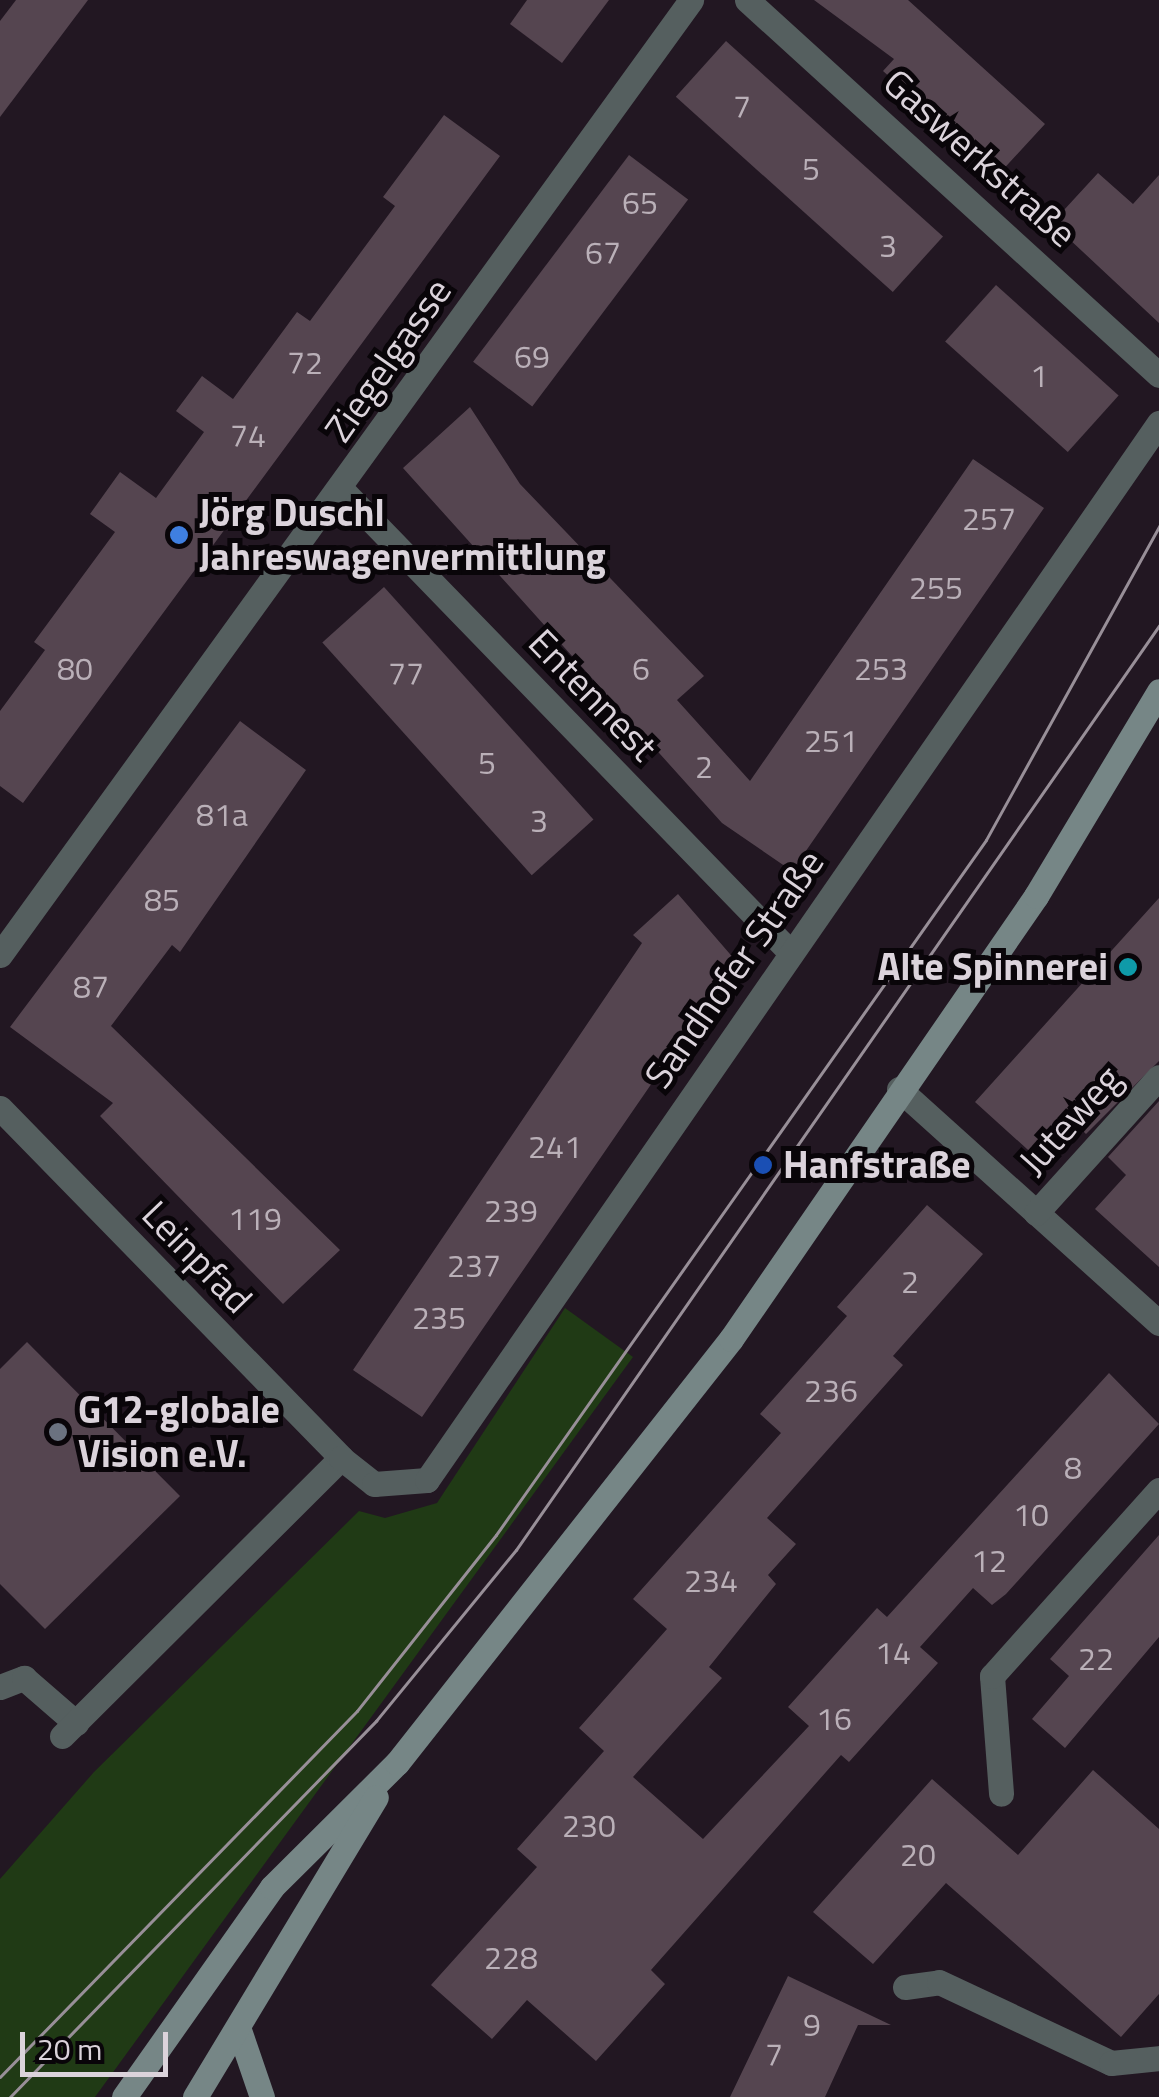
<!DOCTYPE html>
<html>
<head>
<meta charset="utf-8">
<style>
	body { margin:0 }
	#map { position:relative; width:1159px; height:2097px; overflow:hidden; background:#221722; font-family:"Titillium Web",sans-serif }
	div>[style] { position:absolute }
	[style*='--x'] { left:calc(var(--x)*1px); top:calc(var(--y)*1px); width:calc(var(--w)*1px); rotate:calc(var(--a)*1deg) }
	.green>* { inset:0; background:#203a15 }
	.building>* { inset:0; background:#554550; transform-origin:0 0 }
	.lane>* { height:25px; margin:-12.5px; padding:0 12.5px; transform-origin:12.5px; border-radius:12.5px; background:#555f5f }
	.street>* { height:25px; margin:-12.5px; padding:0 12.5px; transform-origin:12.5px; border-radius:12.5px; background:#555f5f }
	.secondary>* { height:25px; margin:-12.5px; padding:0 12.5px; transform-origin:12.5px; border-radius:12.5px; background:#768686 }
	.tram>* { height:2.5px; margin:-1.25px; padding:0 1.25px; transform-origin:1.25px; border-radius:1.25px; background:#988f98 }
	.dots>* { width:28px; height:28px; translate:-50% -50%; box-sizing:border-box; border:5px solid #090509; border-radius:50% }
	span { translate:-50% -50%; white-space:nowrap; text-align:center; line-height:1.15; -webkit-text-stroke:10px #090509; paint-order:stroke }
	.number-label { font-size:32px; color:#bab0b8 }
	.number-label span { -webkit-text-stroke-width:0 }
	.street-label { font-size:38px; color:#dbd3db }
	.poi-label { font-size:38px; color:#dbd3db; font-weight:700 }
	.left { translate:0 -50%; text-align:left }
	.right { translate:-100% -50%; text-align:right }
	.scale { position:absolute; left:20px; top:2032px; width:148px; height:45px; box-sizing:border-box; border:5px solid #dbd3db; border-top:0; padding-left:12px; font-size:30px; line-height:35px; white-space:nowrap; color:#dbd3db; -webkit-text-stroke:8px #090509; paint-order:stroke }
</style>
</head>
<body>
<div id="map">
	<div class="green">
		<div style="clip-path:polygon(565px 1308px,633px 1357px,95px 2097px,0 2097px,0 1879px,94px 1772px,359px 1511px,385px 1518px,437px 1503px)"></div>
	</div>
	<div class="building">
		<div style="clip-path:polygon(16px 0,88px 0,0 117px,0 21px)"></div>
		<div style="clip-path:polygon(527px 0,609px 0,562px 63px,510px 24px)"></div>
		<div style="clip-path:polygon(814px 0,908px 0,1045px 124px,998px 175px,883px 71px,894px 59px)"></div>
		<div style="left:726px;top:41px;width:292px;height:75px;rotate:42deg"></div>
		<div style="clip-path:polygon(444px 115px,500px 156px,23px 803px,0 786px,0 711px,45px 650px,34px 642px,115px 532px,90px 514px,120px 472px,156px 498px,204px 432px,176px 411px,202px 376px,233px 399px,297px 312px,310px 321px,395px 206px,383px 197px)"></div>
		<div style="left:629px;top:155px;width:74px;height:259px;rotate:37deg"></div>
		<div style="clip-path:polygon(1098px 173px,1133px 204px,1159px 175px,1159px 323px,1052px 223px)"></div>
		<div style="left:996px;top:285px;width:165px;height:76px;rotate:42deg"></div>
		<div style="clip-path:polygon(470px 407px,520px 484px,704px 676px,677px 700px,750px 781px,973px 459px,1044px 508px,792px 871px,722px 823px,403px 468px)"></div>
		<div style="left:384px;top:587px;width:313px;height:83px;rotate:48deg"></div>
		<div style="clip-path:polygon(240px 721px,306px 770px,180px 952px,172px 945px,111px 1026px,340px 1250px,283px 1304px,100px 1116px,113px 1103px,10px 1027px)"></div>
		<div style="clip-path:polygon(678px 894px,736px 961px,422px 1417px,353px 1370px,642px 943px,633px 935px)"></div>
		<div style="clip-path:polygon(1159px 898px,1159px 1061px,1086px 1134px,1073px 1121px,1038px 1159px,975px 1102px)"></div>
		<div style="clip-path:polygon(1159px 1101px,1159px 1267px,1095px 1209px,1126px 1175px,1108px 1157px)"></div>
		<div style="clip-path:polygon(927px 1205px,983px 1254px,893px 1356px,903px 1365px,767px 1518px,796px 1544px,768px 1575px,776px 1584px,709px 1667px,722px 1678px,633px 1777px,703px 1839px,809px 1726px,788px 1707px,877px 1608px,887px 1617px,1109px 1373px,1159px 1424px,1006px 1594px,992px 1605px,973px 1588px,920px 1647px,938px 1663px,849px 1762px,841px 1755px,651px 1970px,665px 1984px,596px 2061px,527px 2000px,492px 2039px,431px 1985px,537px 1867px,517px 1849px,604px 1751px,579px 1728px,667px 1629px,633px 1599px,781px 1433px,760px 1414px,847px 1316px,837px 1307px)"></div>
		<div style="clip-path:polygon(27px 1342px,180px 1496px,45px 1629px,0 1584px,0 1369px)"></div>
		<div style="clip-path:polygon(1159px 1535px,1159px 1637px,1065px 1748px,1032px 1719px,1069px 1676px,1050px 1659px)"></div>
		<div style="clip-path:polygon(1093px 1770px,1159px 1829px,1159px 1994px,1121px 2037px,946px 1883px,873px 1964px,813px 1912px,932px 1779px,1018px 1855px)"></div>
		<div style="clip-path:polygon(788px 1976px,891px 2025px,858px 2025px,825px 2097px,730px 2097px)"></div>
	</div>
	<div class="lane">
		<div style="--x:992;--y:1676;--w:118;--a:85.6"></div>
		<div style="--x:0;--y:1687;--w:26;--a:-21"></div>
		<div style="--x:24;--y:1678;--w:69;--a:40.9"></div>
		<div style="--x:62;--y:1736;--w:394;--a:-44.9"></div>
		<div style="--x:905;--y:1987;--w:34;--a:-8"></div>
		<div style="--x:939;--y:1982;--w:190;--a:25.2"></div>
		<div style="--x:1111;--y:2063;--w:48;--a:-5.9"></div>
	</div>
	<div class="street">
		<div style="--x:747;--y:0;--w:557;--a:42.31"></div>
		<div style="--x:342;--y:490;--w:644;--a:45.88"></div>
		<div style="--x:0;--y:955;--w:1179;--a:-54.11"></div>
		<div style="--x:899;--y:1089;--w:350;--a:42"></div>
		<div style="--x:0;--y:1108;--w:489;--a:45.7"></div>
		<div style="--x:341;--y:1458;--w:42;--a:38.2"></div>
		<div style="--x:374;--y:1484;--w:53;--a:-4.3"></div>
		<div style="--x:427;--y:1480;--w:1286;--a:-55.3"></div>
		<div style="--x:1036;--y:1213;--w:183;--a:-47.9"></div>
		<div style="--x:992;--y:1676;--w:250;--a:-48.1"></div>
	</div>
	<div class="secondary">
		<div style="--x:238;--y:2027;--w:74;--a:71.1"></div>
		<div style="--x:124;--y:2097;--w:257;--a:-54.8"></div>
		<div style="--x:272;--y:1887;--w:176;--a:-44.8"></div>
		<div style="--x:397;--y:1763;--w:540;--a:-51.77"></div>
		<div style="--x:731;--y:1339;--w:538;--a:-55.45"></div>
		<div style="--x:1036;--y:896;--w:239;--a:-59"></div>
		<div style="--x:195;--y:2097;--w:350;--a:-58.9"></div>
	</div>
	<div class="tram">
		<div style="--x:0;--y:2077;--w:511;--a:-45.71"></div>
		<div style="--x:357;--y:1711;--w:224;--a:-51.7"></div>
		<div style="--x:496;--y:1535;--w:850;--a:-54.81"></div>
		<div style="--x:986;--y:840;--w:359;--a:-61.1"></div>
		<div style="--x:10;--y:2097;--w:525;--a:-45.77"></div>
		<div style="--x:376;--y:1721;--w:221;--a:-50.7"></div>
		<div style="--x:516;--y:1550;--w:1126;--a:-55.17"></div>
	</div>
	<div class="dots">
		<div style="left:179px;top:535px;background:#3f7fe0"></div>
		<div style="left:1128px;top:967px;background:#0f9aa8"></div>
		<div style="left:763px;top:1165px;background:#1a4fb4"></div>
		<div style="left:58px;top:1432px;background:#6b7280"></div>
	</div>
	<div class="number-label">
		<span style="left:742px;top:106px">7</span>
		<span style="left:811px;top:168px">5</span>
		<span style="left:640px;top:202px">65</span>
		<span style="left:888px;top:245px">3</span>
		<span style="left:603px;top:252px">67</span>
		<span style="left:532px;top:356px">69</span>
		<span style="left:305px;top:362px">72</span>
		<span style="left:1039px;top:375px">1</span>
		<span style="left:248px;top:435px">74</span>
		<span style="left:989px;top:518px">257</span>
		<span style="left:936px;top:587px">255</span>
		<span style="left:75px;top:668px">80</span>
		<span style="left:641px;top:668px">6</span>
		<span style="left:881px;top:668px">253</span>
		<span style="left:406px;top:673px">77</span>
		<span style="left:831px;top:740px">251</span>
		<span style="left:487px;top:762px">5</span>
		<span style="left:704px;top:766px">2</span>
		<span style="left:222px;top:814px">81a</span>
		<span style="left:539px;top:820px">3</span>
		<span style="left:162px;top:899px">85</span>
		<span style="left:91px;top:986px">87</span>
		<span style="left:555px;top:1146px">241</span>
		<span style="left:511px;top:1210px">239</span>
		<span style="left:255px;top:1218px">119</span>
		<span style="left:474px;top:1265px">237</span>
		<span style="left:910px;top:1281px">2</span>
		<span style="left:439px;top:1317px">235</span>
		<span style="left:831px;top:1390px">236</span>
		<span style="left:1073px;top:1467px">8</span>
		<span style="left:1031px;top:1514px">10</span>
		<span style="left:989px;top:1560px">12</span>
		<span style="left:711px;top:1580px">234</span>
		<span style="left:893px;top:1652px">14</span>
		<span style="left:1096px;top:1658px">22</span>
		<span style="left:834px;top:1718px">16</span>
		<span style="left:589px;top:1825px">230</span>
		<span style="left:918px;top:1854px">20</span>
		<span style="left:511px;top:1957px">228</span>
		<span style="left:812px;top:2024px">9</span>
		<span style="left:774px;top:2054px">7</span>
	</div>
	<div class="street-label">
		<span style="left:980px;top:158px;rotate:42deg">Gaswerkstraße</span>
		<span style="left:388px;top:360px;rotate:-55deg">Ziegelgasse</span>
		<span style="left:593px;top:695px;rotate:46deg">Entennest</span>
		<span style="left:734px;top:969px;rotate:-55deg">Sandhofer Straße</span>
		<span style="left:1070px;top:1120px;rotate:-48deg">Juteweg</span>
		<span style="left:197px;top:1257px;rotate:46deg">Leinpfad</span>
	</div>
	<div class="poi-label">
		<span class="left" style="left:199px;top:535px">Jörg Duschl<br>Jahreswagenvermittlung</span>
		<span class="right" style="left:1108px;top:967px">Alte Spinnerei</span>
		<span class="left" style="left:783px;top:1165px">Hanfstraße</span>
		<span class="left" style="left:78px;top:1432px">G12-globale<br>Vision e.V.</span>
	</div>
	<div class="scale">20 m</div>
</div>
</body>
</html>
